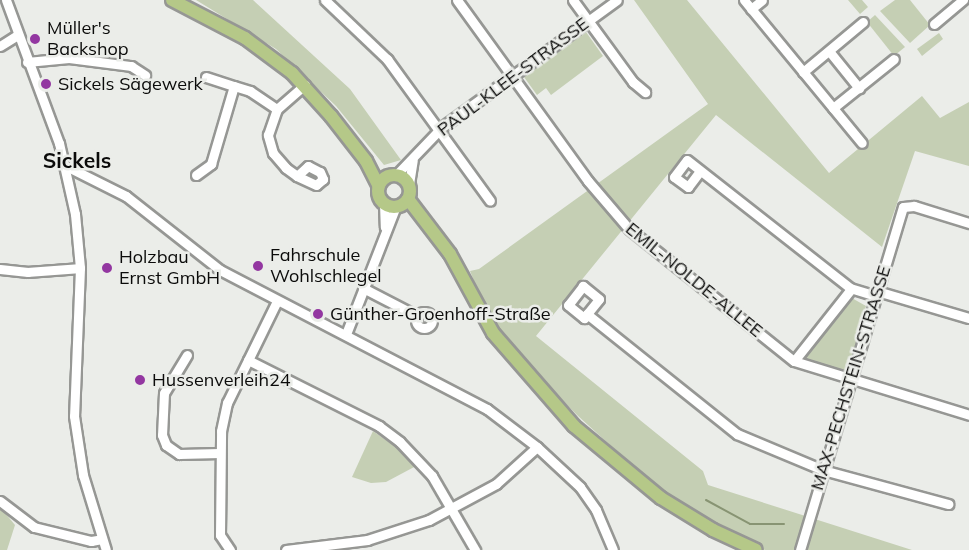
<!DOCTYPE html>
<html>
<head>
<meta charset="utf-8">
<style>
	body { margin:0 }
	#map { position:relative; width:969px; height:550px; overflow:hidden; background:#ebede9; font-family:Mulish,sans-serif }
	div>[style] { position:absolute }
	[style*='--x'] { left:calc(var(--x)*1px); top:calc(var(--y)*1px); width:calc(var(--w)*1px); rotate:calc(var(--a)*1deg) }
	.green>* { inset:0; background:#c5cfb4 }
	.stream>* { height:2px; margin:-1px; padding:0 1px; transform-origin:1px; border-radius:1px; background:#889473 }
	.roads { filter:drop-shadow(2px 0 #969794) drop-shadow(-2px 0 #969794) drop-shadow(0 2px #969794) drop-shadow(0 -2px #969794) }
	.minor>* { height:9px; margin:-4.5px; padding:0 4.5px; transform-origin:4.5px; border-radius:4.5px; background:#fff }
	.minor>.ring { margin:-4.5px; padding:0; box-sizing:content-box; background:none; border:9px solid #fff; border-radius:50% }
	.major>* { height:12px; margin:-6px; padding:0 6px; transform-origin:6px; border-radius:6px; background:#b5c888 }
	.major>.ring { margin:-6px; padding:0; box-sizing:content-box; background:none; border:12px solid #b5c888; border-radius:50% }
	.dots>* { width:16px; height:16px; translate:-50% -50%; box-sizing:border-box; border:3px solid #ebede9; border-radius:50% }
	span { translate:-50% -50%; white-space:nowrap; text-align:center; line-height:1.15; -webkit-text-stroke:5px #ebede9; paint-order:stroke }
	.poi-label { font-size:18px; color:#0b0b0a }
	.left { translate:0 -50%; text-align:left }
	.street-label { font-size:18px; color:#0b0b0a }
	.quarter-label { font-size:21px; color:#0b0b0a; font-weight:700 }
</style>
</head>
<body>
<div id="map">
	<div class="green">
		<div style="clip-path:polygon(196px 0,253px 0,350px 89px,401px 160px,384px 165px,336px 106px,276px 49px)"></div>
		<div style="clip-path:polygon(634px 0,687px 0,829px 173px,922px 96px,940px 118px,969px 102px,969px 166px,915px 151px,882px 247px,716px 115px,536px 336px,703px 471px,708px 485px,912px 550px,765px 550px,676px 505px,577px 415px,515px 351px,484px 306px,470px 271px,479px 269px,708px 104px)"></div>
		<div style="clip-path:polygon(848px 0,862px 0,868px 7px,860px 14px)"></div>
		<div style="clip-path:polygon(895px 0,910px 0,930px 25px,910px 43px,880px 11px)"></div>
		<div style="clip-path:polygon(875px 15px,905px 47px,894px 56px,867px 22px)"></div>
		<div style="clip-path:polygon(586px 32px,603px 56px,551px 95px,546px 88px,537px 95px,524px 77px)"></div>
		<div style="clip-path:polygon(939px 33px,943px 39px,922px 56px,917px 49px)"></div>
		<div style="clip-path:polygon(850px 297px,866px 306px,850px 368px,851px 380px,794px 361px)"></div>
		<div style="clip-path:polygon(373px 431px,403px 452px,416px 466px,386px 482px,371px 483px,352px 477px)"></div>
		<div style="clip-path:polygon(0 507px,15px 525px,7px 550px,0 550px)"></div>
	</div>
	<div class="stream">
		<div style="--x:706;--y:500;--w:50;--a:28.6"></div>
		<div style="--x:750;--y:524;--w:34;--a:0"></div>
	</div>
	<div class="roads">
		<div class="minor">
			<div style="--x:6;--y:0;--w:153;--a:69.7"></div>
			<div style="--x:59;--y:143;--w:73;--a:77.3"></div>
			<div style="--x:75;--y:214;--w:54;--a:84.7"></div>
			<div style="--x:80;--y:268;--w:148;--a:92.3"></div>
			<div style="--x:74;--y:416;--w:60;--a:81.3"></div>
			<div style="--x:83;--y:475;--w:78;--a:73"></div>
			<div style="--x:325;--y:0;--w:86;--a:43.6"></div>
			<div style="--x:387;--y:59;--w:175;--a:54"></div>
			<div style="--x:457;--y:0;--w:223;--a:54.1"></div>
			<div style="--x:588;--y:181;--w:63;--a:49.5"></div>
			<div style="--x:629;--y:229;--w:211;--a:38.7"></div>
			<div style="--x:794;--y:361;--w:183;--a:17.1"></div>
			<div style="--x:573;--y:0;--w:102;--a:53.8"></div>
			<div style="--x:633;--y:82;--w:16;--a:40"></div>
			<div style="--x:744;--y:0;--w:185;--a:50.5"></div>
			<div style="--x:751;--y:9;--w:14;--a:-39"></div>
			<div style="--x:934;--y:24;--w:38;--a:-40"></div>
			<div style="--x:0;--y:46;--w:19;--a:-32"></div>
			<div style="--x:829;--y:51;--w:48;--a:51"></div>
			<div style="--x:27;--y:62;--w:42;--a:-5.4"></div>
			<div style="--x:69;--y:58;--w:63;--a:7.4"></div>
			<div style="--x:131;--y:66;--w:17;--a:33"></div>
			<div style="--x:803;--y:72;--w:78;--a:-39.8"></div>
			<div style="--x:206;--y:77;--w:29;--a:18"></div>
			<div style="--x:833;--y:108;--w:78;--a:-38.8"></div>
			<div style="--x:64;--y:165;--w:69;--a:26.6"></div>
			<div style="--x:126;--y:196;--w:120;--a:38.2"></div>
			<div style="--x:220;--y:270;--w:301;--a:27.5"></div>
			<div style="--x:487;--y:409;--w:63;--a:37.2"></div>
			<div style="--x:537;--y:447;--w:59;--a:42.9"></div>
			<div style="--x:580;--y:487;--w:28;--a:55"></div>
			<div style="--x:596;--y:510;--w:43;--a:67"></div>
			<div style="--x:700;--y:171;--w:20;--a:127"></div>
			<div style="--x:688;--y:187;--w:17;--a:-144"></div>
			<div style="--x:674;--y:177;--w:21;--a:-53"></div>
			<div style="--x:687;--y:160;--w:207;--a:38.1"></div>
			<div style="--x:850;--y:288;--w:27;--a:17"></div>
			<div style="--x:196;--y:175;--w:19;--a:-36"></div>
			<div style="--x:211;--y:164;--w:81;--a:-73.6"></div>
			<div style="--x:234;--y:86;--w:17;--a:17"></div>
			<div style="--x:250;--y:91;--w:32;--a:34"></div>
			<div style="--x:396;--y:175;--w:66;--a:-46.2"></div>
			<div style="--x:442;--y:127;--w:216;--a:-36"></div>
			<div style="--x:297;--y:176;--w:15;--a:-42"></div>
			<div style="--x:308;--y:166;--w:13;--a:27"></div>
			<div style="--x:320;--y:172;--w:8;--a:67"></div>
			<div style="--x:323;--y:179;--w:9;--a:139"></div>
			<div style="--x:316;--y:185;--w:21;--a:-155"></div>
			<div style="--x:297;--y:176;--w:14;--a:-144"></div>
			<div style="--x:286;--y:168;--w:20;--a:-131"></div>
			<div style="--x:273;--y:153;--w:19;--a:-106"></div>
			<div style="--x:268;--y:135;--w:28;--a:-71"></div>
			<div style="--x:277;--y:109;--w:37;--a:-41"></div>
			<div style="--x:409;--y:184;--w:24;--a:-81"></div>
			<div style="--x:384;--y:203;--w:24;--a:88"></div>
			<div style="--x:0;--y:269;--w:28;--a:6"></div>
			<div style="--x:28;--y:272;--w:52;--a:-4.4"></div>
			<div style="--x:363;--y:288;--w:61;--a:27.4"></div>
			<div style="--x:877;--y:291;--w:96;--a:16.4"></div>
			<div class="ring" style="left:416px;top:312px;width:7px;height:7px"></div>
			<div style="--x:587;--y:314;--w:19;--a:-51"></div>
			<div style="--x:599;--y:299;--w:21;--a:-141"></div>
			<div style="--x:583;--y:286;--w:24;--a:128"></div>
			<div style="--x:568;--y:305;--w:21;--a:39"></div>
			<div style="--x:584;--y:318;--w:5;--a:-53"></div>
			<div style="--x:587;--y:314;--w:192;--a:38.7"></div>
			<div style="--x:737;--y:434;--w:93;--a:22.7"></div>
			<div style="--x:823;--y:470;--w:130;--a:15.2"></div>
			<div style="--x:346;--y:334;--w:137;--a:-68.7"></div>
			<div style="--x:187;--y:355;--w:44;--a:121.2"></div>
			<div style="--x:164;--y:393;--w:42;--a:92.7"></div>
			<div style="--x:162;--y:435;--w:11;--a:68"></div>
			<div style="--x:166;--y:445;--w:16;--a:35"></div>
			<div style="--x:179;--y:454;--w:41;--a:-1.4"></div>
			<div style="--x:248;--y:360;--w:147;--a:26.7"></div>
			<div style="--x:379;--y:426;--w:26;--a:37"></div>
			<div style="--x:400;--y:442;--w:47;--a:46.7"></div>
			<div style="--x:432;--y:476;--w:86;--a:59.8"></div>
			<div style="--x:794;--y:361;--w:92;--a:-51.6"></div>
			<div style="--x:0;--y:501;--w:43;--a:37.4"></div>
			<div style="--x:34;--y:527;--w:59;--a:13.8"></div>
			<div style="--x:91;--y:541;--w:11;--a:-10"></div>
			<div style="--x:230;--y:550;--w:18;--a:-124"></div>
			<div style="--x:220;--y:535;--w:104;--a:-89.4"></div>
			<div style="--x:221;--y:431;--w:29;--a:-78"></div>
			<div style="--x:227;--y:403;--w:114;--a:-63.9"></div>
			<div style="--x:286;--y:550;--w:82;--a:-7"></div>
			<div style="--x:367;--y:540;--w:65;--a:-17.9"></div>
			<div style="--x:429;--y:520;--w:76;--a:-28.2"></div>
			<div style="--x:496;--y:484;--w:55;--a:-42.1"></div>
			<div style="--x:800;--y:550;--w:358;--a:-73.3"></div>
			<div style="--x:903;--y:207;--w:11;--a:-5"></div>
			<div style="--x:914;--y:206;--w:58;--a:17.2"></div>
		</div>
		<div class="major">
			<div style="--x:172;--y:0;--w:82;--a:27.5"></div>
			<div style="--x:245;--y:38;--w:59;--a:36.7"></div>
			<div style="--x:292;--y:73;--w:58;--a:47.8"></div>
			<div style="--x:331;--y:116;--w:57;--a:52.1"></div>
			<div style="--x:366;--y:161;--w:28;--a:63"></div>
			<div class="ring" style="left:378px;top:175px;width:20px;height:20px"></div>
			<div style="--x:408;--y:199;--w:69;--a:52.6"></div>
			<div style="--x:450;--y:254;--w:90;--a:61.4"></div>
			<div style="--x:493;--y:333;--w:123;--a:48.9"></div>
			<div style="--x:574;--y:426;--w:113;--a:39.6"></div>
			<div style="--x:661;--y:498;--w:61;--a:31.6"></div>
			<div style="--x:713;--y:530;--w:47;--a:24.9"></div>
		</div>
	</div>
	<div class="dots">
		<div style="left:35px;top:39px;background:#9337a1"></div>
		<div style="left:46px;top:84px;background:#9337a1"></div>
		<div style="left:258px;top:266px;background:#9337a1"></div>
		<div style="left:107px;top:268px;background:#9337a1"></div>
		<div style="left:318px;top:314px;background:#9337a1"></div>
		<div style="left:140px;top:380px;background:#9337a1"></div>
	</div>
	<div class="poi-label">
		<span class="left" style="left:47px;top:39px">Müller's<br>Backshop</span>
		<span class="left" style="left:58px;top:84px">Sickels Sägewerk</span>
		<span class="left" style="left:270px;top:266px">Fahrschule<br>Wohlschlegel</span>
		<span class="left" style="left:119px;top:268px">Holzbau<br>Ernst GmbH</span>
		<span class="left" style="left:330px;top:314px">Günther-Groenhoff-Straße</span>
		<span class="left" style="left:152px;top:380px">Hussenverleih24</span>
	</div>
	<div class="street-label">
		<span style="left:513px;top:77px;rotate:-37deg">PAUL-KLEE-STRASSE</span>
		<span style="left:694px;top:280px;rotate:39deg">EMIL-NOLDE-ALLEE</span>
		<span style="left:851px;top:378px;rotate:-73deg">MAX-PECHSTEIN-STRASSE</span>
	</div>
	<div class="quarter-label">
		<span style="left:77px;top:160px">Sickels</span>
	</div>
</div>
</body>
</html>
